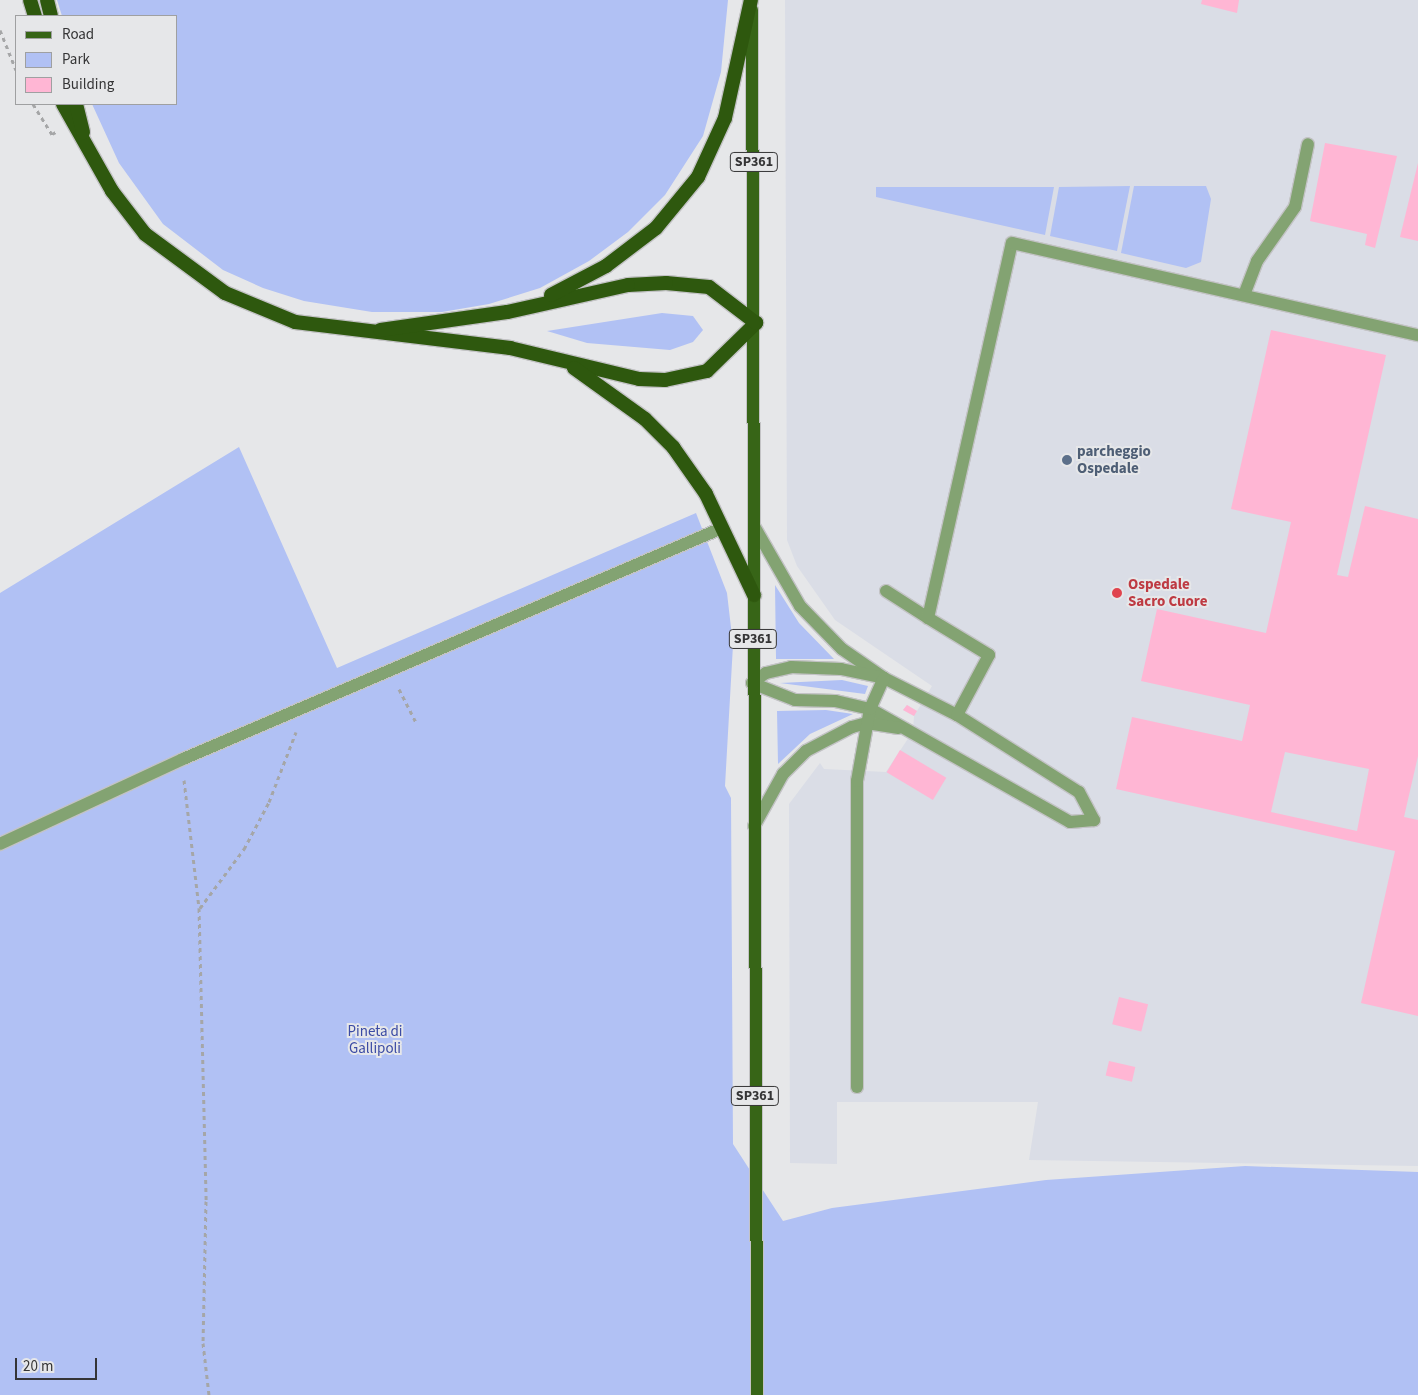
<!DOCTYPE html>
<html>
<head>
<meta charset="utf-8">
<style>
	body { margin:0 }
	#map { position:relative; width:1418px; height:1395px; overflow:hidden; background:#e6e7e9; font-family:"Source Sans 3",sans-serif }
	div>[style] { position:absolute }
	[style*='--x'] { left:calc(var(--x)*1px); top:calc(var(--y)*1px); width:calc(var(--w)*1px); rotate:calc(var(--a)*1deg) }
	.built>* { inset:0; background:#dadde6 }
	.green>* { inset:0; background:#b1c1f4 }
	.building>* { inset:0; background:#ffb6d4; transform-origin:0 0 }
	.path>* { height:3px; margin-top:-1.5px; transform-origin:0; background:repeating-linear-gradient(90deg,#a5a6a7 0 4px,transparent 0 8px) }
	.roads { filter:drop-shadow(1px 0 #c3c3c5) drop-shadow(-1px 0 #c3c3c5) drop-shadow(0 1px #c3c3c5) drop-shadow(0 -1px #c3c3c5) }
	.service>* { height:12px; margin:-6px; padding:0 6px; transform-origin:6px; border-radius:6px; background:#83a372 }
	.minor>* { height:12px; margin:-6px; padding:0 6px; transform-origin:6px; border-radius:6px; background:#83a372 }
	.primary>* { height:12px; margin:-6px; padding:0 6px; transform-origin:6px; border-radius:6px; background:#376517 }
	.trunk>* { height:14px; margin:-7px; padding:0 7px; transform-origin:7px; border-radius:7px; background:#2e580e }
	.dots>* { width:14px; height:14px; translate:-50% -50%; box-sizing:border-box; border:2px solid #e6e7e9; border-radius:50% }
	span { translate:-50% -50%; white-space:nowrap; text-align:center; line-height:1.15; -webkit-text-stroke:4px #e6e7e9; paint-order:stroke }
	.shield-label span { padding:1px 4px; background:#e6e7e9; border:1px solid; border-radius:4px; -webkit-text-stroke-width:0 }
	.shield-label { font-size:14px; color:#353536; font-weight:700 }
	.service-label { font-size:15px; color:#4e5e75; font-weight:700 }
	.left { translate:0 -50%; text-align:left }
	.health-label { font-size:15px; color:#be3a42; font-weight:700 }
	.park-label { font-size:15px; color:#3b4ba5 }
	.legend { position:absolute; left:15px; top:15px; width:162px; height:90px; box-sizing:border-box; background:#e6e7e9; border:1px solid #9fa0a1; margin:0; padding:6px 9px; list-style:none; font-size:15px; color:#353536 }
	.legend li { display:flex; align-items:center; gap:10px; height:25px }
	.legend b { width:25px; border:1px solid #9fa0a1 }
	.scale { position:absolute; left:15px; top:1358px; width:82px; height:22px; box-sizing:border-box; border:2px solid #353536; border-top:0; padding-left:6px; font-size:15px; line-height:18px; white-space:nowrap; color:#353536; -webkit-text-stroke:4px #e6e7e9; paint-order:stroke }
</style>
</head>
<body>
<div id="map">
	<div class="built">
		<div style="clip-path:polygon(785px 0,1418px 0,1418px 1166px,1029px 1160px,1038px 1102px,837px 1102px,837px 1164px,790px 1163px,789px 804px,820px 763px,824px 769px,886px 772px,913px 731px,914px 716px,903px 710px,907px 705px,917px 711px,932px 686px,835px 620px,797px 566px,787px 540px)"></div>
	</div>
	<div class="green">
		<div style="clip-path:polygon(57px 0,728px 0,721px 72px,703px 136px,665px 195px,628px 232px,589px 261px,540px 288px,489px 304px,442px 312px,372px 312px,304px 301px,263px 288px,223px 270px,163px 224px,119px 163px,92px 104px,176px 104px,176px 16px,62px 16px)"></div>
		<div style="clip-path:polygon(1130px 186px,1117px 251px,1050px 236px,1059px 187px)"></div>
		<div style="clip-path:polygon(1134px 186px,1206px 186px,1211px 199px,1201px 262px,1186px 268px,1121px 253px)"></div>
		<div style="clip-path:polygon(876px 187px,1054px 187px,1045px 235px,876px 197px)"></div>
		<div style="clip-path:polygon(662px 313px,693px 316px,703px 330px,693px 342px,670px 350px,587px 343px,547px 331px)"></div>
		<div style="clip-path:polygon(239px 447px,337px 668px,696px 513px,727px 593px,733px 645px,725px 786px,731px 798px,733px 1144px,783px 1221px,832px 1208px,1046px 1180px,1245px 1166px,1418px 1172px,1418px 1395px,0 1395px,0 593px)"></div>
		<div style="clip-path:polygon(775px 585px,799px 623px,834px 659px,776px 659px)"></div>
		<div style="clip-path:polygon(842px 680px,868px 686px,865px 694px,780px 683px)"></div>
		<div style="clip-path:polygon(826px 710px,853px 714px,810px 734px,778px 764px,777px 711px)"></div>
	</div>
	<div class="building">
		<div style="clip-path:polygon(1202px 0,1239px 0,1237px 13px,1201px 4px)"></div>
		<div style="clip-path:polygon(1325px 143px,1397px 156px,1375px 248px,1365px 245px,1367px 234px,1310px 221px)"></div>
		<div style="clip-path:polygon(1418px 163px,1418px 241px,1400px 237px)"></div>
		<div style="clip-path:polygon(evenodd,1271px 330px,1386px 355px,1337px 575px,1348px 577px,1365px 506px,1418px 519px,1418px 756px,1404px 817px,1418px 820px,1418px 1016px,1361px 1003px,1395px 851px,1116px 789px,1132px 717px,1242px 741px,1250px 705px,1141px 681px,1157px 609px,1266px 633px,1291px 522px,1231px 509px,1271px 330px,1285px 752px,1369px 769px,1357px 831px,1271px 812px,1285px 752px)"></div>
		<div style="clip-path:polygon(907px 705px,917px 711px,914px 716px,903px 710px)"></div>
		<div style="left:900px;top:750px;width:54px;height:26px;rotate:31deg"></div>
		<div style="left:1119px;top:997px;width:30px;height:28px;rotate:14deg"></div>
		<div style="left:1109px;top:1061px;width:27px;height:15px;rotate:13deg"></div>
	</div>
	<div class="path">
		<div style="--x:0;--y:30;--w:43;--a:68.2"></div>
		<div style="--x:33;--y:104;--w:36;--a:58"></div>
		<div style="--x:52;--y:134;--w:4;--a:-27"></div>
		<div style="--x:399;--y:689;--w:37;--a:63"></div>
		<div style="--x:184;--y:780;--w:129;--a:83.3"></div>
		<div style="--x:199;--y:908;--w:293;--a:88.6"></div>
		<div style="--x:206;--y:1201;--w:142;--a:91.2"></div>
		<div style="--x:203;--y:1343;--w:52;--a:83.4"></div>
		<div style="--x:200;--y:908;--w:74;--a:-53.3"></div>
		<div style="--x:244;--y:849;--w:53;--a:-62"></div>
		<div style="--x:269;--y:802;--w:75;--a:-68.9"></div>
	</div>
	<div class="roads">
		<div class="service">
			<div style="--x:1244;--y:295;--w:36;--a:-69"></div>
			<div style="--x:1257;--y:261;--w:66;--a:-54.9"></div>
			<div style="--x:1295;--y:207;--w:64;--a:-78.3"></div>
			<div style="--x:754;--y:526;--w:92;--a:60.1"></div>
			<div style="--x:800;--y:606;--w:60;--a:45.7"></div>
			<div style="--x:842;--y:649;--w:51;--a:34.6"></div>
			<div style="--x:884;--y:678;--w:82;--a:26.9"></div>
			<div style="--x:957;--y:715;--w:144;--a:32.3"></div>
			<div style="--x:1079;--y:792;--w:32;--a:62"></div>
			<div style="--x:1094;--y:820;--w:24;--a:175"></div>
			<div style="--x:1070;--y:822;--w:230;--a:-150.5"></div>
			<div style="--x:870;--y:709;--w:36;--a:-167"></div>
			<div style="--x:835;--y:701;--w:40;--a:-178.6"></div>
			<div style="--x:795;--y:700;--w:46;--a:-158.4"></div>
			<div style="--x:752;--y:683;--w:17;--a:-36"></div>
			<div style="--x:766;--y:673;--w:26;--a:-13"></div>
			<div style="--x:791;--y:667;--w:50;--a:2.3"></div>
			<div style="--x:841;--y:669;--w:44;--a:11.8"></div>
			<div style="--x:886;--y:591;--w:50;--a:32.7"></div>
			<div style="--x:957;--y:715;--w:68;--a:-61.9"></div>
			<div style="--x:989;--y:655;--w:71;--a:-148.8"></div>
			<div style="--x:928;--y:618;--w:384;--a:-77.4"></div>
			<div style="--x:1012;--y:243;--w:416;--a:12.8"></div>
			<div style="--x:754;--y:826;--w:60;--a:-60.9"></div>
			<div style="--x:783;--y:774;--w:33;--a:-45"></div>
			<div style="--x:806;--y:751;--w:52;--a:-27.6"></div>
			<div style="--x:852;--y:727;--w:16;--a:-15"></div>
			<div style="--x:867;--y:723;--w:32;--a:9"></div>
			<div style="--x:857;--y:1087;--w:306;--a:-90"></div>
			<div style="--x:857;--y:781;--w:73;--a:-79.8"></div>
			<div style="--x:870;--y:709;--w:34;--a:-66"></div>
		</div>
		<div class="minor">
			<div style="--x:0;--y:844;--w:202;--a:-24.9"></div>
			<div style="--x:183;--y:759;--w:586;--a:-23.2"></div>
		</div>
		<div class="primary">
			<div style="--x:752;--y:10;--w:1385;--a:89.79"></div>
		</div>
		<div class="trunk">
			<div style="--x:30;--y:0;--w:17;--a:73"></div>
			<div style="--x:47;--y:0;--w:16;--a:76"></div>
			<div style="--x:63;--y:104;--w:100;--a:60.6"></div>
			<div style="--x:112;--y:191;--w:54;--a:52.5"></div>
			<div style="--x:145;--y:234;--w:99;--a:36.4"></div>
			<div style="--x:225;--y:293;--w:76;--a:22.5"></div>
			<div style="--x:295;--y:322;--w:217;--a:6.9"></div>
			<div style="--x:510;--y:348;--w:133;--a:13.5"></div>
			<div style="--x:639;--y:379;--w:26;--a:2"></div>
			<div style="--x:665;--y:380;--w:43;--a:-12.1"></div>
			<div style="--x:707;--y:371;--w:69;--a:-44.4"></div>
			<div style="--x:756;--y:323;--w:59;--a:-142.5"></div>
			<div style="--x:709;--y:287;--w:43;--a:-174.7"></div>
			<div style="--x:666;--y:283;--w:38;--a:177"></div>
			<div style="--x:628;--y:285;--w:124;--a:167.4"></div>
			<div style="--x:507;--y:312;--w:128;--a:171.9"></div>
			<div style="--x:76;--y:104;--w:29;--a:76"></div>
			<div style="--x:551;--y:295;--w:62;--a:-27.8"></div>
			<div style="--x:606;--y:266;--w:63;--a:-37.2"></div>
			<div style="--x:656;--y:228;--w:66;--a:-50.5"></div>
			<div style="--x:698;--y:177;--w:65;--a:-65.4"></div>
			<div style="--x:725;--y:118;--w:121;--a:-77.6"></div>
			<div style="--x:574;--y:368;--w:87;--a:35.7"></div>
			<div style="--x:645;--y:419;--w:40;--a:45"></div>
			<div style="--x:673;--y:447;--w:57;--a:54.9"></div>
			<div style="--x:706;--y:494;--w:112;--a:64.6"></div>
		</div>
	</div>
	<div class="dots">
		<div style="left:1067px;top:460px;background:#5c6f8a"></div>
		<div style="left:1117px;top:593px;background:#e0444e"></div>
	</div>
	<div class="shield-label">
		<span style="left:754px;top:162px">SP361</span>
		<span style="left:753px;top:639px">SP361</span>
		<span style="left:755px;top:1096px">SP361</span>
	</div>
	<div class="service-label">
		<span class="left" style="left:1077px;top:460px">parcheggio<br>Ospedale</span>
	</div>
	<div class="health-label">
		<span class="left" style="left:1128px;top:593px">Ospedale<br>Sacro Cuore</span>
	</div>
	<div class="park-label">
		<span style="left:375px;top:1040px">Pineta di<br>Gallipoli</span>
	</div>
	<ul class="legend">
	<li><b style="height:6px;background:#376517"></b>Road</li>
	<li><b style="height:14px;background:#b1c1f4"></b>Park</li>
	<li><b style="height:14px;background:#ffb6d4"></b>Building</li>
	</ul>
	<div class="scale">20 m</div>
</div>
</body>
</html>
